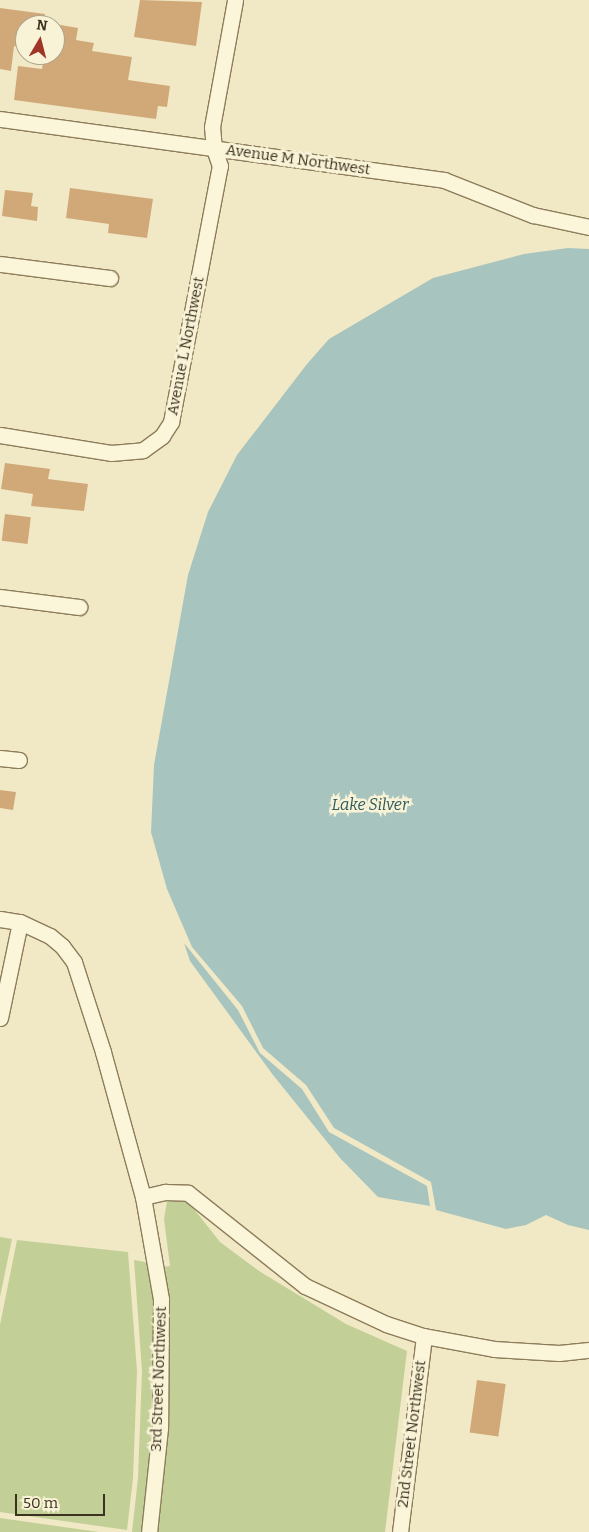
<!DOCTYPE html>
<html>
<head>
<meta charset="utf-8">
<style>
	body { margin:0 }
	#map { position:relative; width:589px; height:1532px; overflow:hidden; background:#f1e9c5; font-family:Bitter,serif }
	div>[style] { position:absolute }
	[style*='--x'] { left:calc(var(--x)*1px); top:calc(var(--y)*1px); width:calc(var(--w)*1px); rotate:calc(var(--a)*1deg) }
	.green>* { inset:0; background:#c2d098 }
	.water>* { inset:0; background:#a7c4bf }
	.building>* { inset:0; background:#d1a979; transform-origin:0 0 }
	.roads { filter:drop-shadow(1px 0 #8d7c5a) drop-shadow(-1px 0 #8d7c5a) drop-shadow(0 1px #8d7c5a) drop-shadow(0 -1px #8d7c5a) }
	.minor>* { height:15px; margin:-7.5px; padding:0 7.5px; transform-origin:7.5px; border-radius:7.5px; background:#fbf5da }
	span { translate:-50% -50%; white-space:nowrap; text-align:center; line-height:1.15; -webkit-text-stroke:5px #f8f2d6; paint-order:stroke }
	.street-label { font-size:15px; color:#3d311f }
	.water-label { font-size:16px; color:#2d5a5d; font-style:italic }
	.north { position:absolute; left:15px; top:15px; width:50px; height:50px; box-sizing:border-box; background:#f8f2d6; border:1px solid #ada58d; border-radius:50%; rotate:8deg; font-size:14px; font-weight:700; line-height:20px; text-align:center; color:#3d311f }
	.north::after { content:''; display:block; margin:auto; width:18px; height:22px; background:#a03527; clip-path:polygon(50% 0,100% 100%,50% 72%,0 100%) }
	.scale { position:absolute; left:15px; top:1494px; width:90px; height:22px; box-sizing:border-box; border:2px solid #3d311f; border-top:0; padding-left:6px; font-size:15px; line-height:18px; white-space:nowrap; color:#3d311f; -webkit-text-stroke:4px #f8f2d6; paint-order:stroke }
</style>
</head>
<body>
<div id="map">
	<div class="green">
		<div style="clip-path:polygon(178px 1198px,190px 1204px,220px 1242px,259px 1271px,346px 1324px,407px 1351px,385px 1532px,155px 1532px,168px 1373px,167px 1299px,163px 1267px,170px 1266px,164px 1219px,167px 1201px)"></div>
		<div style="clip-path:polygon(0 1237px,12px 1239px,0 1297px)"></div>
		<div style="clip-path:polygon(17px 1240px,128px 1252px,137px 1371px,133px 1478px,127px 1530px,0 1512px,0 1325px)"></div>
		<div style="clip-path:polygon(134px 1260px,145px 1262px,150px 1270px,155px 1300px,153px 1428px,143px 1532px,132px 1532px,138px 1478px,142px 1371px)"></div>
		<div style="clip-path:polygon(0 1518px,99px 1532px,0 1532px)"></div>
	</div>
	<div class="water">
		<div style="clip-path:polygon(568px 248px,589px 249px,589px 1230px,568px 1225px,546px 1215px,526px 1225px,506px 1229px,436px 1210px,431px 1182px,334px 1128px,306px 1085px,263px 1048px,242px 1006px,192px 947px,167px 889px,151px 832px,154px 765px,188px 575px,208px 512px,237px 455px,307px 364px,329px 339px,433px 278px,524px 254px)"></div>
		<div style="clip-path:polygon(184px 943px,238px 1010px,260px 1053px,302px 1089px,329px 1132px,427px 1186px,430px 1206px,378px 1197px,340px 1158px,273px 1075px,190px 961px)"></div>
	</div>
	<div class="building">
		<div style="clip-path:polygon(140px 0,202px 2px,196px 46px,134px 37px)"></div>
		<div style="clip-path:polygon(0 8px,45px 14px,44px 25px,25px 25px,25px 48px,14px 46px,11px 71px,0 69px)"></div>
		<div style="clip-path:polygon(55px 24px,78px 28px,76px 40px,94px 43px,92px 51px,132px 57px,128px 80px,170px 86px,167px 107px,158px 106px,156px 119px,14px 100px,18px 66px,42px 69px,44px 55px,55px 55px)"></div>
		<div style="clip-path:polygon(70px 188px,153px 199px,147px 238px,108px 233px,109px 224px,66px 218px)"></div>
		<div style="clip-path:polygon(5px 190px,33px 193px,31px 206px,38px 207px,37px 221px,2px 216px)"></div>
		<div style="clip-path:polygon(5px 463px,50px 469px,48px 479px,88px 484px,84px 511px,31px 506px,33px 494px,1px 489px)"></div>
		<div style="left:5px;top:514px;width:26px;height:27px;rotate:7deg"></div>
		<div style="clip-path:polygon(0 790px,16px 792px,13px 810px,0 808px)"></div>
		<div style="left:477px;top:1380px;width:29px;height:53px;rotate:8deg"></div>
	</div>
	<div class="roads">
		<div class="minor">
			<div style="--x:0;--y:119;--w:448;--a:7.8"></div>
			<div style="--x:444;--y:180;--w:96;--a:21.5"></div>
			<div style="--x:533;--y:215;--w:57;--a:12.1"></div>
			<div style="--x:0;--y:264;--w:111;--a:7.3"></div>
			<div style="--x:0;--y:435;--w:112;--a:9.2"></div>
			<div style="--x:111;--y:453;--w:32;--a:-5"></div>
			<div style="--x:143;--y:450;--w:24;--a:-36"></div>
			<div style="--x:162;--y:436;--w:17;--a:-57"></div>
			<div style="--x:171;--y:422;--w:261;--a:-79.2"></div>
			<div style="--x:220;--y:166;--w:18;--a:-109"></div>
			<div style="--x:214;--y:149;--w:22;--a:-95"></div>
			<div style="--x:212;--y:127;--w:129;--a:-79.7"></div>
			<div style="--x:0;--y:597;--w:80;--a:7.2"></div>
			<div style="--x:0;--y:758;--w:19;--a:6"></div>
			<div style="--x:0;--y:919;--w:20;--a:9"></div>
			<div style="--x:20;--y:922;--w:33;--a:25"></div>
			<div style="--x:50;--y:936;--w:16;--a:40"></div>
			<div style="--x:62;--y:946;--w:20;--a:53"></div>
			<div style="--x:74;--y:962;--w:95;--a:72.1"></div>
			<div style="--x:103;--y:1052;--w:150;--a:74.6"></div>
			<div style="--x:143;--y:1197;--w:104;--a:80"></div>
			<div style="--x:161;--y:1299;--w:129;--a:90.4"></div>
			<div style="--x:160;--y:1428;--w:105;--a:96"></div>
			<div style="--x:0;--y:1018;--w:98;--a:-78.2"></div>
			<div style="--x:143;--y:1197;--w:23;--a:-13"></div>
			<div style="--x:165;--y:1192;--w:23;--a:2"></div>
			<div style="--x:188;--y:1193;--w:149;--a:38.5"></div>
			<div style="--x:305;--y:1286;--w:89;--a:25.1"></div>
			<div style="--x:386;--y:1324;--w:40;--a:18"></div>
			<div style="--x:424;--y:1336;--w:71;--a:10.5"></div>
			<div style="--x:494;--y:1349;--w:65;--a:3.5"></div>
			<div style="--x:559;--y:1353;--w:30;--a:-6"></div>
			<div style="--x:400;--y:1532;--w:197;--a:-83"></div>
		</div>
	</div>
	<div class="street-label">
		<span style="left:298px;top:160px;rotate:8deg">Avenue M Northwest</span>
		<span style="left:186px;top:346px;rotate:-79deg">Avenue L Northwest</span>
		<span style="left:159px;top:1379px;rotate:-88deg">3rd Street Northwest</span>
		<span style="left:412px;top:1434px;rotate:-83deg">2nd Street Northwest</span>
	</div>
	<div class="water-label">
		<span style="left:370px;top:805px">Lake Silver</span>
	</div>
	<div class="north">N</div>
	<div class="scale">50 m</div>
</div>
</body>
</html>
